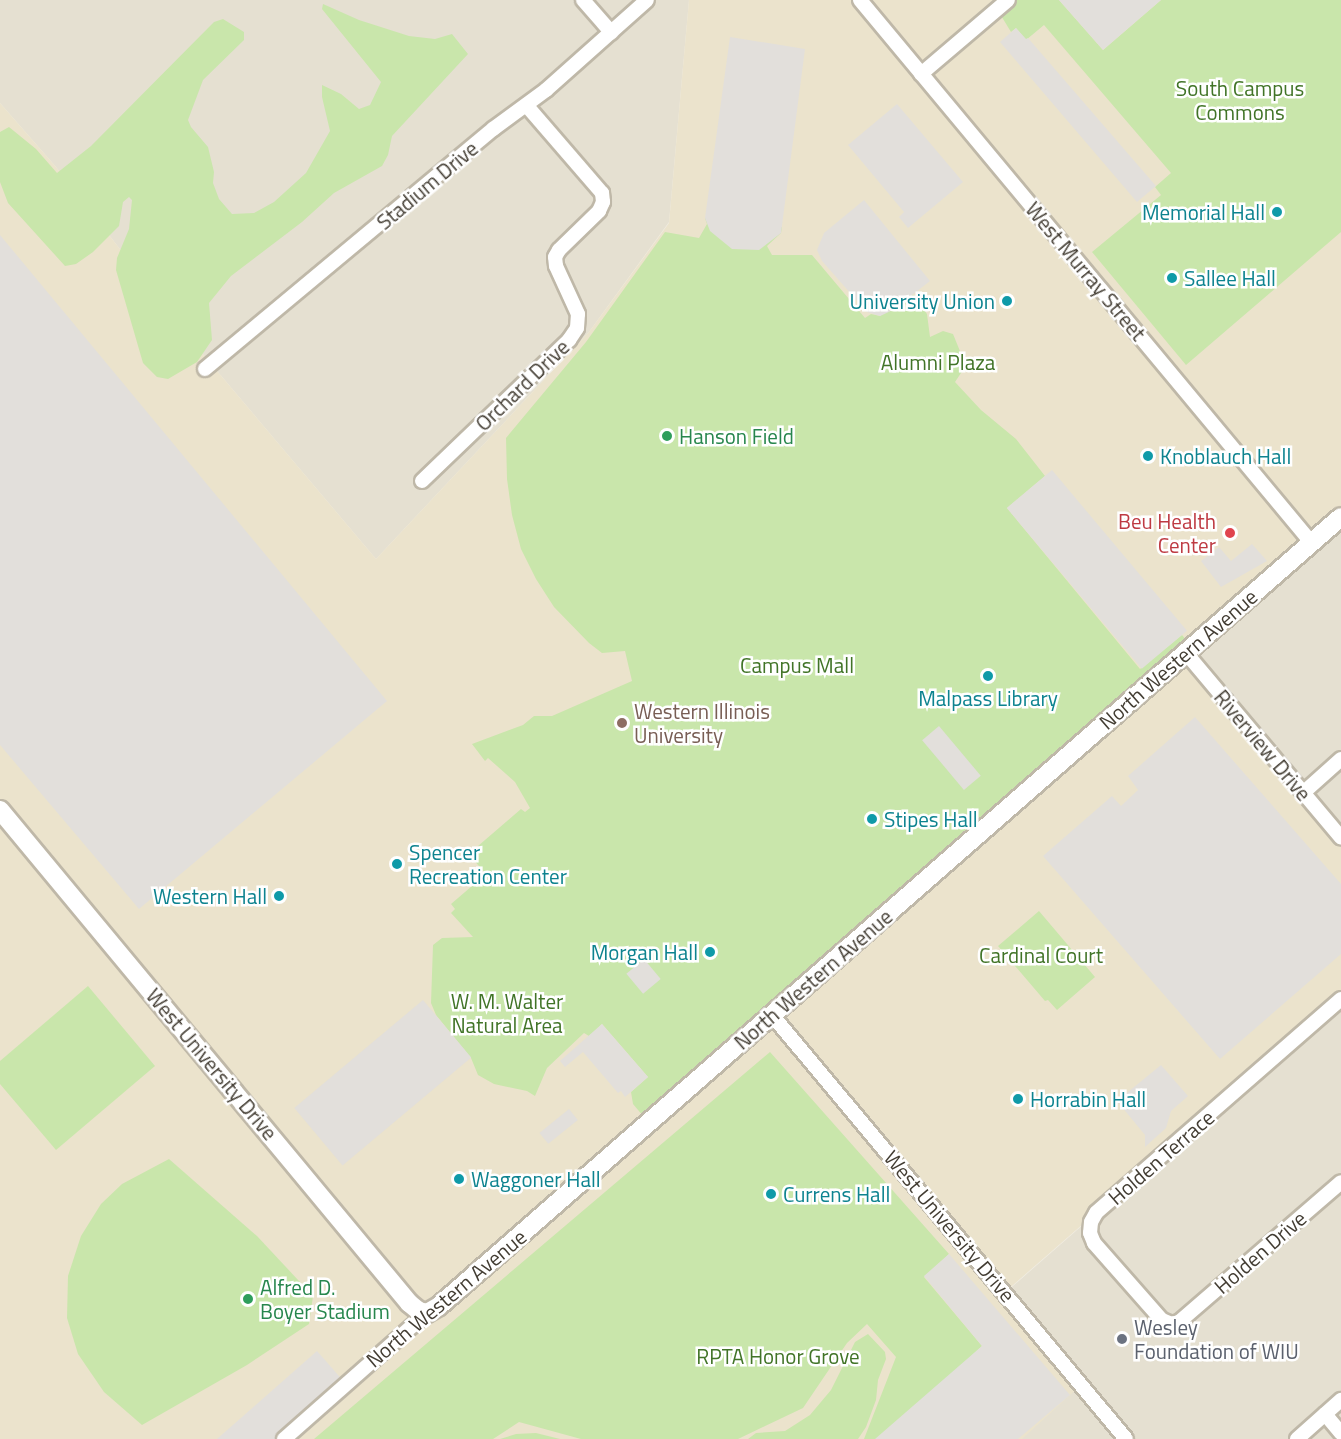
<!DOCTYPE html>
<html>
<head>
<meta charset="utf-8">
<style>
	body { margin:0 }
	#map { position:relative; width:1341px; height:1439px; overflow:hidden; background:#f1ede3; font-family:"Titillium Web",sans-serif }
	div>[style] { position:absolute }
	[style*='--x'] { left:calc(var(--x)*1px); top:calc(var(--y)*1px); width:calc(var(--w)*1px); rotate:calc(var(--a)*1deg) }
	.residential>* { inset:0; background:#e5e0d1 }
	.education>* { inset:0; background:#ebe3cc }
	.green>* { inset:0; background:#c9e6ab }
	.parking>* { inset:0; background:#e2dfdb; transform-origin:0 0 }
	.roads { filter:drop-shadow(2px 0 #bfb8a8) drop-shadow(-2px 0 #bfb8a8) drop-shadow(0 2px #bfb8a8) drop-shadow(0 -2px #bfb8a8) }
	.minor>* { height:14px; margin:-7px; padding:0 7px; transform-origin:7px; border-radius:7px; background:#fff }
	.tertiary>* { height:18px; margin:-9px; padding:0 9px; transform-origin:9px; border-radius:9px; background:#fff }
	.dots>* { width:16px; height:16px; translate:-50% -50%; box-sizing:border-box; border:3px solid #fff; border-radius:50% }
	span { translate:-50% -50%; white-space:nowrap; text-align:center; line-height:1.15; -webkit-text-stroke:5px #fff; paint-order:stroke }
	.park-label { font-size:21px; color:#417427 }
	.street-label { font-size:21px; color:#433d33 }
	.culture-label { font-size:21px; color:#0d838f }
	.right { translate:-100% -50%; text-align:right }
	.left { translate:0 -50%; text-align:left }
	.leisure-label { font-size:21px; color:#27864d }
	.health-label { font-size:21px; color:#be3a42 }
	.education-label { font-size:21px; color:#785e54 }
	.worship-label { font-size:21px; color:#5b616d }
</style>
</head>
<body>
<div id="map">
	<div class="residential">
		<div style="clip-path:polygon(0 0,689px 0,669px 222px,589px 332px,376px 559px,190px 339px,56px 167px,0 103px)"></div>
		<div style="clip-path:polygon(1341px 517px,1341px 838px,1186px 653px)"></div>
		<div style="clip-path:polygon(1341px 999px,1341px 1439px,1022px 1439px,1005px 1293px)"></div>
	</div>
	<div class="education">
		<div style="clip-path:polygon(689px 0,1341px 0,1341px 517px,1187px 653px,1341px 838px,1341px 999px,1005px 1292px,1081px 1385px,1022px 1439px,0 1439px,0 103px,56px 167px,190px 339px,376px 559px,589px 332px,669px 223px)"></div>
	</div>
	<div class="green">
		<div style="clip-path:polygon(1008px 0,1059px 0,1103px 50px,1161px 0,1341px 0,1341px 232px,1186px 365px,1092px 252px,1161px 195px,1155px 187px,1171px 173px,1044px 25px,1026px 40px,1016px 28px,1011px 32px,997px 9px)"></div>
		<div style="clip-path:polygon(323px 4px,359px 20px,409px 36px,435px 39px,452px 34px,468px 54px,392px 136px,388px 155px,382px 166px,334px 193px,302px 222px,231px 276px,209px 303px,212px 340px,197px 362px,168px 379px,157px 377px,143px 363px,116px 270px,117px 258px,129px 229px,132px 200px,129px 197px,123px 202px,119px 226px,93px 252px,76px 264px,65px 266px,8px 203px,0 182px,0 132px,9px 127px,36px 149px,57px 173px,91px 146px,214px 22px,223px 19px,244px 32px,244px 40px,203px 80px,188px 120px,191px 127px,208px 147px,214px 172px,213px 183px,219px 199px,232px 214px,254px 213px,274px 202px,306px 173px,330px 131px,322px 97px,322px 85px,341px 94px,359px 109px,370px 105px,381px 82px,322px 9px)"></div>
		<div style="clip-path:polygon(705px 218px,782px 227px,781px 233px,767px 246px,772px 255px,812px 255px,865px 318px,871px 314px,880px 316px,913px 295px,927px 314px,930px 337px,943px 331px,953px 334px,964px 361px,963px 370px,955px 382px,981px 410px,1016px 439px,1045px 476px,1007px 508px,1140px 669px,1182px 635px,1192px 647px,649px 1123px,633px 1104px,631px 1092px,648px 1077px,602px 1024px,589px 1036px,584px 1033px,547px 1068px,535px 1096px,527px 1091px,494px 1084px,478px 1075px,471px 1058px,436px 1015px,431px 1003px,433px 945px,442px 938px,473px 937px,451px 913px,455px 909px,451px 904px,486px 874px,471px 857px,480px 849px,478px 846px,521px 809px,525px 812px,530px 808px,515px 782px,488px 758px,485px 761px,472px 744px,523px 725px,534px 716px,552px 716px,632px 681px,625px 651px,602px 653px,589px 643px,554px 607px,536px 579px,521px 549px,512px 515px,507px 479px,506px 438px,586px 342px,665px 232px,699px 238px,707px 224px)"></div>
		<div style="clip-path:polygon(1039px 911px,1095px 977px,1057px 1010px,1048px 1000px,1045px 1001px,998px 946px)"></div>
		<div style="clip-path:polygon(88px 986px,155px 1066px,56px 1150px,0 1084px,0 1061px)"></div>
		<div style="clip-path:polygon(770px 1052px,949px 1254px,924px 1277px,982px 1346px,883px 1439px,864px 1439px,896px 1357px,867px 1324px,847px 1343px,803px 1408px,738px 1439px,581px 1439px,519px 1422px,493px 1439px,314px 1439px)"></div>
		<div style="clip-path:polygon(169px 1159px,257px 1236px,313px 1296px,309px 1324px,247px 1365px,142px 1425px,104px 1392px,78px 1354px,67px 1318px,68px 1276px,81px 1236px,101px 1204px,122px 1184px)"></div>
		<div style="clip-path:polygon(868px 1334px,885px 1352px,886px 1359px,878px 1380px,876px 1400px,866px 1427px,858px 1439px,748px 1439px,756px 1433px,785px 1431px,810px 1415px,831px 1390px,855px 1342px)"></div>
		<div style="clip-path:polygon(536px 1433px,560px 1439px,500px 1439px,516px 1434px)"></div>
	</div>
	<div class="parking">
		<div style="clip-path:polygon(1059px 0,1161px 0,1103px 50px)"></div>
		<div style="clip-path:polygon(1016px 28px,1026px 39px,1028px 38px,1156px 186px,1137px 202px,1000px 42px)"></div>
		<div style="clip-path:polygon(730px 37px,805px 49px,781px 233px,759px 250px,732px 249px,710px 231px,705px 218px)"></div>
		<div style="clip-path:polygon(897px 104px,963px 182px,908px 228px,899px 217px,904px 212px,848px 145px)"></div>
		<div style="clip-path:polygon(864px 200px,930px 281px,893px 310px,880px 316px,867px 312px,822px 261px,817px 250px,824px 233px)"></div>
		<div style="clip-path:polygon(0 235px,387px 701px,139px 909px,0 745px)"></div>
		<div style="left:1052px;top:470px;width:210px;height:59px;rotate:50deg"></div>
		<div style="clip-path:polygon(1252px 544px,1267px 561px,1221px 587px,1201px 561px,1219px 547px,1231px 561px)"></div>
		<div style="clip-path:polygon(1195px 717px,1341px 884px,1341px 954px,1220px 1059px,1043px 856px,1112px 796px,1121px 806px,1138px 790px,1128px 776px)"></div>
		<div style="left:939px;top:726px;width:65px;height:22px;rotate:50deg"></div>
		<div style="left:644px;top:959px;width:26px;height:23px;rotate:50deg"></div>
		<div style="left:423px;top:1000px;width:75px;height:168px;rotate:50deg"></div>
		<div style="clip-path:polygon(602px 1024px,648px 1077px,625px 1097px,621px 1091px,618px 1093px,583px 1052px,565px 1067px,560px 1061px)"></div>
		<div style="clip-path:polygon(1161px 1065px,1188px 1096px,1171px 1111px,1166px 1128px,1145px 1147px,1145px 1135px,1117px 1101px)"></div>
		<div style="left:569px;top:1109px;width:14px;height:38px;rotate:51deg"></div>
		<div style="clip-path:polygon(949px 1254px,1070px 1395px,1018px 1439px,875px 1439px,982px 1346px,924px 1276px)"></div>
		<div style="clip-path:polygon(317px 1351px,346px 1384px,284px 1439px,217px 1439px)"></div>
	</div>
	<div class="roads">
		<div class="minor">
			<div style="--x:583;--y:0;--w:43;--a:48.8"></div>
			<div style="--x:860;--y:0;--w:705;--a:50.24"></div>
			<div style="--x:921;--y:74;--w:114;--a:-40.4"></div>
			<div style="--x:205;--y:369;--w:375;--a:-39.8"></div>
			<div style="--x:493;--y:129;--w:66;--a:-36.3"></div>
			<div style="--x:546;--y:90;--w:135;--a:-41.7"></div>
			<div style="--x:422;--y:481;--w:204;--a:-43.8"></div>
			<div style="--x:569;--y:340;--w:14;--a:-56"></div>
			<div style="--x:577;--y:328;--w:14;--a:-86"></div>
			<div style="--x:578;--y:314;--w:53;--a:-114.6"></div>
			<div style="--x:556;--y:266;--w:9;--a:-96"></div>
			<div style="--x:555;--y:257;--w:8;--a:-60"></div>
			<div style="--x:559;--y:250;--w:56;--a:-44.3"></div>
			<div style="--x:599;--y:211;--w:10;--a:-66"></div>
			<div style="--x:603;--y:202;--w:9;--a:-96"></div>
			<div style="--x:602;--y:193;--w:116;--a:-130.8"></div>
			<div style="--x:1186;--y:653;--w:241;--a:50"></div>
			<div style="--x:1303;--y:793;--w:51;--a:-41.8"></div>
			<div style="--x:1341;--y:999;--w:325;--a:138.9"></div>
			<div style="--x:1096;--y:1213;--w:10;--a:119"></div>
			<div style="--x:1091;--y:1222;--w:11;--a:95"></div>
			<div style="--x:1090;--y:1233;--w:11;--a:68"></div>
			<div style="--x:1094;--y:1243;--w:103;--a:48.6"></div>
			<div style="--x:1162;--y:1320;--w:11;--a:22"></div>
			<div style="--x:1172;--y:1324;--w:7;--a:-16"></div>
			<div style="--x:1179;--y:1322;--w:214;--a:-40.8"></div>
			<div style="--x:772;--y:1015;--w:552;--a:50.14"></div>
			<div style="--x:1325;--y:1414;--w:25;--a:50"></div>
			<div style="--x:284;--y:1439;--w:191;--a:-41.4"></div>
			<div style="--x:1297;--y:1439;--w:59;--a:-41.6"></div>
		</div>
		<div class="tertiary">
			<div style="--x:0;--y:810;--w:641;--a:50.32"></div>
			<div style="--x:409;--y:1303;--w:13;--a:39"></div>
			<div style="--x:419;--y:1311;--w:8;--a:14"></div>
			<div style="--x:427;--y:1313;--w:14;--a:-30"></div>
			<div style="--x:439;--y:1306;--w:1198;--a:-41.18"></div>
		</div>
	</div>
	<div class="dots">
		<div style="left:1277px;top:212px;background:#0f9aa8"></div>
		<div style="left:1172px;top:278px;background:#0f9aa8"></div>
		<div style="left:1007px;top:301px;background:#0f9aa8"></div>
		<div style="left:667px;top:436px;background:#2e9e5b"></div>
		<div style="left:1148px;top:456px;background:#0f9aa8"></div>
		<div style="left:1230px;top:533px;background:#e0444e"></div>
		<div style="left:988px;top:676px;background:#0f9aa8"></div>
		<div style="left:622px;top:723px;background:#8d6e63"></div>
		<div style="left:872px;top:819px;background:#0f9aa8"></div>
		<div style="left:397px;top:864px;background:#0f9aa8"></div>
		<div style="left:279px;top:896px;background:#0f9aa8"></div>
		<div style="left:710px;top:952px;background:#0f9aa8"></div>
		<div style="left:1018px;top:1099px;background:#0f9aa8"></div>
		<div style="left:459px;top:1179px;background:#0f9aa8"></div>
		<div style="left:771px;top:1194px;background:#0f9aa8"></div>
		<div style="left:248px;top:1299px;background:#2e9e5b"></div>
		<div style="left:1122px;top:1339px;background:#6b7280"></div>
	</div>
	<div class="park-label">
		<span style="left:1240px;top:100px">South Campus<br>Commons</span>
		<span style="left:938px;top:362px">Alumni Plaza</span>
		<span style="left:797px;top:665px">Campus Mall</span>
		<span style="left:1041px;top:955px">Cardinal Court</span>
		<span style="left:507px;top:1013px">W. M. Walter<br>Natural Area</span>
		<span style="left:778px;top:1356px">RPTA Honor Grove</span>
	</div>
	<div class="street-label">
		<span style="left:427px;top:185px;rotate:-40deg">Stadium Drive</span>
		<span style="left:1086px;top:271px;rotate:50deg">West Murray Street</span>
		<span style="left:522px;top:385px;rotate:-44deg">Orchard Drive</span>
		<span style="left:1178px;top:659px;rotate:-41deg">North Western Avenue</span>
		<span style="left:1263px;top:745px;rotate:50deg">Riverview Drive</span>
		<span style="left:813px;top:979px;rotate:-41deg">North Western Avenue</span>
		<span style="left:212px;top:1064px;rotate:50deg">West University Drive</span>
		<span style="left:1161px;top:1157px;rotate:-41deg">Holden Terrace</span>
		<span style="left:950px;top:1226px;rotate:50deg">West University Drive</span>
		<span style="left:1260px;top:1252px;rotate:-41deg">Holden Drive</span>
		<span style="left:446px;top:1298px;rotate:-40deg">North Western Avenue</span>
	</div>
	<div class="culture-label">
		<span class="right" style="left:1265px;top:212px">Memorial Hall</span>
		<span class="left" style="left:1184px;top:278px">Sallee Hall</span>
		<span class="right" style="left:995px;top:301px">University Union</span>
		<span class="left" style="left:1160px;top:456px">Knoblauch Hall</span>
		<span style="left:988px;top:698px">Malpass Library</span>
		<span class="left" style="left:884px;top:819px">Stipes Hall</span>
		<span class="left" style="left:409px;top:864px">Spencer<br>Recreation Center</span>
		<span class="right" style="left:267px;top:896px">Western Hall</span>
		<span class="right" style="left:698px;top:952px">Morgan Hall</span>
		<span class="left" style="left:1030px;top:1099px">Horrabin Hall</span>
		<span class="left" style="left:471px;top:1179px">Waggoner Hall</span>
		<span class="left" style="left:783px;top:1194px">Currens Hall</span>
	</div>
	<div class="leisure-label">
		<span class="left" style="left:679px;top:436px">Hanson Field</span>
		<span class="left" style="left:260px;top:1299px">Alfred D.<br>Boyer Stadium</span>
	</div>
	<div class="health-label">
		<span class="right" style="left:1216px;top:533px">Beu Health<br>Center</span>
	</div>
	<div class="education-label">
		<span class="left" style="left:634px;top:723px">Western Illinois<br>University</span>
	</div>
	<div class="worship-label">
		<span class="left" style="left:1134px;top:1339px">Wesley<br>Foundation of WIU</span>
	</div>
</div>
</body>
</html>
